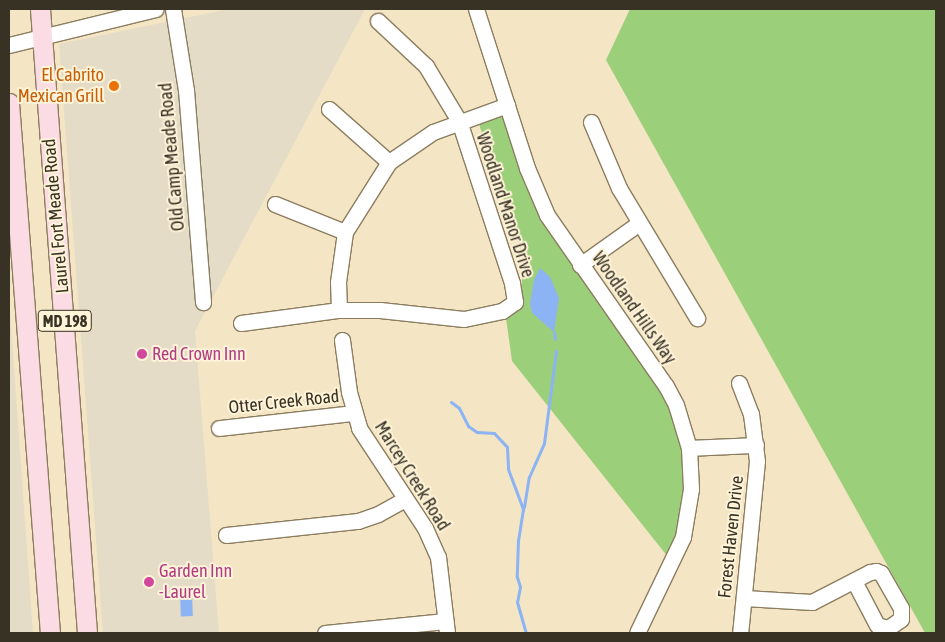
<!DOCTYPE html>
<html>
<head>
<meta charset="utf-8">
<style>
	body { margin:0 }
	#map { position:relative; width:945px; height:642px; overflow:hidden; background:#f4e5c4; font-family:"Asap Condensed",sans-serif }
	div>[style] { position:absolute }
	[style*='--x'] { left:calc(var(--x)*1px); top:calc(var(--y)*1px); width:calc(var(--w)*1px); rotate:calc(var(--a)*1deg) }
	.commercial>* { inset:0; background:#e5dcc7 }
	.green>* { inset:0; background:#9bcf7a }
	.water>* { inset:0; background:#8cb3f4; transform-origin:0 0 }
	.stream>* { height:3px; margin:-1.5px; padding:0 1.5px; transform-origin:1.5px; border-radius:1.5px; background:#8cb3f4 }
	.roads { filter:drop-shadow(1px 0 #8b7d5f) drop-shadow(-1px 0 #8b7d5f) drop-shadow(0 1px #8b7d5f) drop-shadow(0 -1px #8b7d5f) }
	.minor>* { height:15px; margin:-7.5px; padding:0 7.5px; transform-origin:7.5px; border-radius:7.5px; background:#fff }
	.major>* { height:19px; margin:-9.5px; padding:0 9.5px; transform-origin:9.5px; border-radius:9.5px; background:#fcdce4 }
	.dots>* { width:14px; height:14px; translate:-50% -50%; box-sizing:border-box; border:2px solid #fff3d8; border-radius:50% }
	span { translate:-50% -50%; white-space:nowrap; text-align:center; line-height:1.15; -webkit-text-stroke:4px #fff3d8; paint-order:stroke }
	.shield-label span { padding:1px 4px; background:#fff3d8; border:1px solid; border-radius:4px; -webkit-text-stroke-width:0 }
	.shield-label { font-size:16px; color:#383225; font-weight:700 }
	.food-label { font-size:18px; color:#c56008 }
	.right { translate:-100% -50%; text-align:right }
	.street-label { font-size:18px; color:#383225 }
	.hotel-label { font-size:18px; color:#b23c85 }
	.left { translate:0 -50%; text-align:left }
	.frame { position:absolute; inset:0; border:10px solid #383225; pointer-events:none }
</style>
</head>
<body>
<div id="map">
	<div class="commercial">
		<div style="clip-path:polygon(229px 9px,365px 9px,195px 331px,219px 633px,103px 633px,59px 44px)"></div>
		<div style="clip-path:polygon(9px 298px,33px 633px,9px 633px)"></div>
	</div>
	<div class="green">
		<div style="clip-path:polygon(630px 9px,936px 9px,936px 633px,925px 633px,606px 60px)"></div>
		<div style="clip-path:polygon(507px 105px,537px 193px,653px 366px,692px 466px,672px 562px,512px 361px,506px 318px,515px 311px,522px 295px,522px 255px,476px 115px)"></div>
	</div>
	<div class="water">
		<div style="clip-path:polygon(540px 268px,550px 277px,559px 298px,554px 332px,532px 313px,530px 304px,534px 280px)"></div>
		<div style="left:192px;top:592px;width:24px;height:12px;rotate:88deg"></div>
	</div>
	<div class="stream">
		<div style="--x:554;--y:332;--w:7;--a:82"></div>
		<div style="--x:451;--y:402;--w:10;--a:37"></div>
		<div style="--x:459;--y:408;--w:20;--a:63"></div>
		<div style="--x:468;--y:426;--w:11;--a:34"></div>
		<div style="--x:477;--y:432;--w:17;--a:3"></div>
		<div style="--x:494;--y:433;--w:19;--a:47"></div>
		<div style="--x:507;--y:447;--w:22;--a:87"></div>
		<div style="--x:508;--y:469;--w:43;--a:69.4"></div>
		<div style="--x:523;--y:509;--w:31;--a:99"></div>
		<div style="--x:518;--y:540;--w:37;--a:92"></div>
		<div style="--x:517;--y:577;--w:10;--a:73"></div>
		<div style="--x:520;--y:587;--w:15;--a:101"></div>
		<div style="--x:517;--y:602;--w:32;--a:74"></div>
		<div style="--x:524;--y:507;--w:30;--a:-81"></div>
		<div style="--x:529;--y:477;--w:37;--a:-66"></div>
		<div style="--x:544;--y:443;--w:93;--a:-82.6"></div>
	</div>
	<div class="roads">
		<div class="minor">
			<div style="--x:173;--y:9;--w:82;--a:80.9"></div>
			<div style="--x:186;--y:90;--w:213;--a:85.4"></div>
			<div style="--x:476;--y:9;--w:167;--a:72.2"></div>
			<div style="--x:527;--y:168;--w:51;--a:66.9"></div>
			<div style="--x:547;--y:215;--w:208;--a:55.2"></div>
			<div style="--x:666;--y:386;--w:21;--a:62"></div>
			<div style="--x:676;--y:405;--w:45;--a:73.2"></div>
			<div style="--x:689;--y:448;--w:41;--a:87.2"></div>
			<div style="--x:691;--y:489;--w:49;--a:99.5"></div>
			<div style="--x:683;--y:537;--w:106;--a:115.6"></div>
			<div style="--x:9;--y:45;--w:151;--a:-13.8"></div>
			<div style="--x:329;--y:109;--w:80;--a:41.5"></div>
			<div style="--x:591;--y:122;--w:72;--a:67"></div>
			<div style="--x:619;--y:188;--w:152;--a:59"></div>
			<div style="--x:275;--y:204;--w:75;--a:21.8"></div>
			<div style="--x:580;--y:265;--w:72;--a:-35.4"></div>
			<div style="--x:339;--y:310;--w:28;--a:-92"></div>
			<div style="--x:338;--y:282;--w:50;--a:-82"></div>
			<div style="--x:345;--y:232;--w:83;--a:-57.8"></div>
			<div style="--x:389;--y:162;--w:53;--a:-34.3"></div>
			<div style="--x:433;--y:132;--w:79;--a:-20"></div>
			<div style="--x:241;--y:323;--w:99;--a:-7.6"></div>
			<div style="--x:339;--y:310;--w:41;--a:0"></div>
			<div style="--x:380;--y:310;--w:84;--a:6.1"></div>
			<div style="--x:464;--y:319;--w:39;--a:-12"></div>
			<div style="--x:502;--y:311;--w:16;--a:-35"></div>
			<div style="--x:515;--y:302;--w:19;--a:-99"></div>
			<div style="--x:512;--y:283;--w:170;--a:-108.1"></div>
			<div style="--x:459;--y:121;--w:64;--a:-121"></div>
			<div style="--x:426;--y:66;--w:66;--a:-136.8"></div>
			<div style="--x:342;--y:340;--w:52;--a:82.3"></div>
			<div style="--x:349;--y:392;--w:37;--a:74"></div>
			<div style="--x:359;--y:428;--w:120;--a:56.6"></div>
			<div style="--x:425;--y:528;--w:32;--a:66"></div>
			<div style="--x:438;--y:557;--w:77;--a:83.2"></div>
			<div style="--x:739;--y:383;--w:33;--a:69"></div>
			<div style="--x:751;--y:414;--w:47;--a:82.7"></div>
			<div style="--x:757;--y:461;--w:173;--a:95.6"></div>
			<div style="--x:219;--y:428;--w:135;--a:-6.4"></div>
			<div style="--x:689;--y:448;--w:67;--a:-2.6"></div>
			<div style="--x:226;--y:535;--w:133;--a:-6.1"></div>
			<div style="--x:358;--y:521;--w:21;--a:-19"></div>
			<div style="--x:378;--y:514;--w:31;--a:-29"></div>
			<div style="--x:744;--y:598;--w:68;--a:3.4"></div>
			<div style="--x:812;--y:602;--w:65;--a:-27.3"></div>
			<div style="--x:870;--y:572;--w:6;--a:-9"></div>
			<div style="--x:876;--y:571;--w:5;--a:22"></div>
			<div style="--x:881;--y:573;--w:40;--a:60.3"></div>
			<div style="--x:901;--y:608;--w:11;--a:90"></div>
			<div style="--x:901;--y:619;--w:16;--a:145"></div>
			<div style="--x:888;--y:628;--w:11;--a:-165"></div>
			<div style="--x:877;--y:625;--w:50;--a:-117.6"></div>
			<div style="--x:325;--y:633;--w:121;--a:-5.7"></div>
		</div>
		<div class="major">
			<div style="--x:40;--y:9;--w:626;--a:85.69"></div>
			<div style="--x:9;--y:103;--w:532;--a:85.58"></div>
		</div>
	</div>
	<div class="dots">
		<div style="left:114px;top:86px;background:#e8710a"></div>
		<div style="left:142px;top:354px;background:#d1479c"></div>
		<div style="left:149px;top:582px;background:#d1479c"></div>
	</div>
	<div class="shield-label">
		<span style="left:65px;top:321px">MD 198</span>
	</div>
	<div class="food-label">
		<span class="right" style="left:104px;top:86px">El Cabrito<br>Mexican Grill</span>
	</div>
	<div class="street-label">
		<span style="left:172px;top:157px;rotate:-95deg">Old Camp Meade Road</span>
		<span style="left:505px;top:205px;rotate:72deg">Woodland Manor Drive</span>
		<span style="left:56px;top:216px;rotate:-95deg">Laurel Fort Meade Road</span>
		<span style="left:634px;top:308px;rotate:55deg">Woodland Hills Way</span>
		<span style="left:284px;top:402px;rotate:-6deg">Otter Creek Road</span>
		<span style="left:412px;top:476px;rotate:58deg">Marcey Creek Road</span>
		<span style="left:731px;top:537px;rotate:-84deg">Forest Haven Drive</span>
	</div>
	<div class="hotel-label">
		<span class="left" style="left:152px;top:354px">Red Crown Inn</span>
		<span class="left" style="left:159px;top:582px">Garden Inn<br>-Laurel</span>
	</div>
	<div class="frame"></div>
</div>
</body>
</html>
